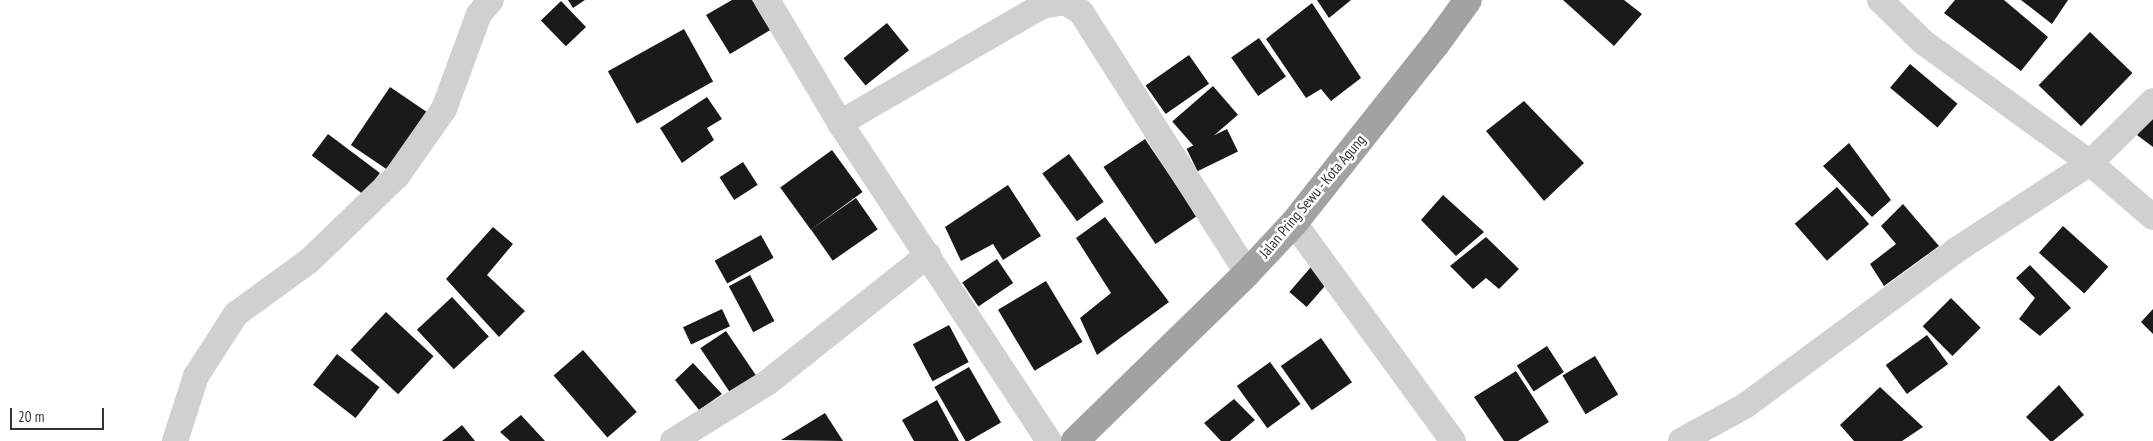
<!DOCTYPE html>
<html>
<head>
<meta charset="utf-8">
<style>
	body { margin:0 }
	#map { position:relative; width:2153px; height:441px; overflow:hidden; background:#fff; font-family:"PT Sans Narrow",sans-serif }
	div>[style] { position:absolute }
	[style*='--x'] { left:calc(var(--x)*1px); top:calc(var(--y)*1px); width:calc(var(--w)*1px); rotate:calc(var(--a)*1deg) }
	.building>* { inset:0; background:#1a1a1a; transform-origin:0 0 }
	.minor>* { height:26px; margin:-13px; padding:0 13px; transform-origin:13px; border-radius:13px; background:#d0d0d0 }
	.trunk>* { height:28px; margin:-14px; padding:0 14px; transform-origin:14px; border-radius:14px; background:#a2a2a2 }
	span { translate:-50% -50%; white-space:nowrap; text-align:center; line-height:1.15; -webkit-text-stroke:5px #fff; paint-order:stroke }
	.street-label { font-size:15px; color:#333 }
	.scale { position:absolute; left:10px; top:408px; width:94px; height:22px; box-sizing:border-box; border:2px solid #333; border-top:0; padding-left:6px; font-size:15px; line-height:18px; white-space:nowrap; color:#333; -webkit-text-stroke:4px #fff; paint-order:stroke }
</style>
</head>
<body>
<div id="map">
	<div class="building">
		<div style="clip-path:polygon(568px 0,585px 0,573px 8px)"></div>
		<div style="clip-path:polygon(732px 0,752px 0,772px 29px,730px 54px,706px 15px)"></div>
		<div style="clip-path:polygon(1317px 0,1351px 0,1329px 18px)"></div>
		<div style="clip-path:polygon(1563px 0,1624px 0,1642px 14px,1614px 46px)"></div>
		<div style="clip-path:polygon(1955px 0,2004px 0,2048px 37px,2021px 71px,1944px 13px)"></div>
		<div style="clip-path:polygon(2021px 0,2068px 0,2052px 24px)"></div>
		<div style="left:561px;top:1px;width:36px;height:28px;rotate:46deg"></div>
		<div style="clip-path:polygon(1312px 3px,1361px 78px,1331px 101px,1321px 89px,1306px 98px,1266px 39px)"></div>
		<div style="left:887px;top:23px;width:35px;height:56px;rotate:51deg"></div>
		<div style="left:684px;top:29px;width:60px;height:87px;rotate:61deg"></div>
		<div style="left:2090px;top:32px;width:59px;height:74px;rotate:44deg"></div>
		<div style="left:1259px;top:38px;width:47px;height:34px;rotate:55deg"></div>
		<div style="left:1189px;top:55px;width:35px;height:53px;rotate:55deg"></div>
		<div style="left:1910px;top:64px;width:62px;height:31px;rotate:40deg"></div>
		<div style="left:1213px;top:86px;width:38px;height:54px;rotate:49deg"></div>
		<div style="left:390px;top:87px;width:45px;height:70px;rotate:34deg"></div>
		<div style="clip-path:polygon(707px 97px,722px 119px,707px 128px,714px 140px,682px 163px,660px 128px)"></div>
		<div style="clip-path:polygon(1524px 101px,1584px 163px,1544px 201px,1486px 131px)"></div>
		<div style="clip-path:polygon(2153px 113px,2153px 147px,2137px 135px)"></div>
		<div style="left:1227px;top:129px;width:25px;height:45px;rotate:64deg"></div>
		<div style="left:328px;top:134px;width:65px;height:27px;rotate:37deg"></div>
		<div style="left:1145px;top:139px;width:93px;height:50px;rotate:56deg"></div>
		<div style="clip-path:polygon(1849px 143px,1891px 200px,1872px 217px,1823px 166px)"></div>
		<div style="left:832px;top:150px;width:52px;height:64px;rotate:54deg"></div>
		<div style="left:1069px;top:154px;width:59px;height:33px;rotate:54deg"></div>
		<div style="left:743px;top:162px;width:27px;height:28px;rotate:57deg"></div>
		<div style="clip-path:polygon(1008px 185px,1041px 236px,1003px 260px,993px 244px,961px 261px,945px 227px)"></div>
		<div style="left:1837px;top:187px;width:49px;height:56px;rotate:49deg"></div>
		<div style="clip-path:polygon(1443px 195px,1484px 232px,1456px 256px,1421px 220px)"></div>
		<div style="left:856px;top:198px;width:38px;height:55px;rotate:55deg"></div>
		<div style="clip-path:polygon(1903px 204px,1939px 246px,1884px 286px,1870px 264px,1896px 244px,1881px 226px)"></div>
		<div style="clip-path:polygon(1105px 217px,1169px 302px,1097px 355px,1080px 318px,1111px 293px,1076px 238px)"></div>
		<div style="left:2063px;top:226px;width:61px;height:36px;rotate:42deg"></div>
		<div style="clip-path:polygon(493px 227px,513px 244px,487px 275px,525px 311px,499px 337px,446px 279px)"></div>
		<div style="left:761px;top:235px;width:26px;height:53px;rotate:61deg"></div>
		<div style="clip-path:polygon(1486px 237px,1519px 269px,1499px 289px,1486px 278px,1473px 289px,1450px 266px)"></div>
		<div style="left:997px;top:259px;width:29px;height:42px;rotate:56deg"></div>
		<div style="clip-path:polygon(2030px 265px,2071px 308px,2040px 336px,2019px 319px,2035px 298px,2016px 278px)"></div>
		<div style="left:1311px;top:267px;width:23px;height:33px;rotate:41deg"></div>
		<div style="left:750px;top:275px;width:52px;height:24px;rotate:62deg"></div>
		<div style="left:1046px;top:281px;width:71px;height:56px;rotate:59deg"></div>
		<div style="left:452px;top:297px;width:54px;height:48px;rotate:47deg"></div>
		<div style="left:1951px;top:298px;width:42px;height:40px;rotate:45deg"></div>
		<div style="left:722px;top:309px;width:19px;height:43px;rotate:65deg"></div>
		<div style="clip-path:polygon(2153px 309px,2153px 334px,2141px 322px)"></div>
		<div style="left:386px;top:312px;width:65px;height:52px;rotate:43deg"></div>
		<div style="left:949px;top:325px;width:42px;height:41px;rotate:62deg"></div>
		<div style="left:726px;top:331px;width:55px;height:31px;rotate:56deg"></div>
		<div style="left:1927px;top:335px;width:36px;height:51px;rotate:54deg"></div>
		<div style="left:1321px;top:338px;width:54px;height:49px;rotate:55deg"></div>
		<div style="left:1547px;top:346px;width:31px;height:36px;rotate:57deg"></div>
		<div style="left:583px;top:350px;width:82px;height:39px;rotate:49deg"></div>
		<div style="left:337px;top:354px;width:54px;height:39px;rotate:38deg"></div>
		<div style="left:1595px;top:356px;width:45px;height:38px;rotate:59deg"></div>
		<div style="left:1270px;top:362px;width:52px;height:41px;rotate:54deg"></div>
		<div style="clip-path:polygon(693px 363px,722px 394px,699px 410px,675px 380px)"></div>
		<div style="left:969px;top:367px;width:64px;height:40px;rotate:60deg"></div>
		<div style="clip-path:polygon(1516px 371px,1549px 422px,1518px 441px,1504px 441px,1474px 397px)"></div>
		<div style="clip-path:polygon(2059px 385px,2084px 415px,2053px 441px,2050px 441px,2026px 417px)"></div>
		<div style="clip-path:polygon(1880px 387px,1923px 427px,1902px 441px,1854px 441px,1840px 425px)"></div>
		<div style="clip-path:polygon(1234px 399px,1255px 420px,1230px 441px,1221px 441px,1204px 423px)"></div>
		<div style="clip-path:polygon(937px 400px,959px 441px,914px 441px,902px 420px)"></div>
		<div style="clip-path:polygon(825px 413px,843px 441px,781px 440px)"></div>
		<div style="clip-path:polygon(521px 415px,545px 441px,510px 441px,500px 432px)"></div>
		<div style="clip-path:polygon(462px 425px,475px 441px,442px 441px)"></div>
	</div>
	<div class="minor">
		<div style="--x:767;--y:0;--w:143;--a:59.3"></div>
		<div style="--x:840;--y:123;--w:381;--a:56.7"></div>
		<div style="--x:1880;--y:0;--w:60;--a:44.3"></div>
		<div style="--x:1923;--y:42;--w:206;--a:35.9"></div>
		<div style="--x:2090;--y:163;--w:83;--a:40.6"></div>
		<div style="--x:840;--y:123;--w:233;--a:-30.1"></div>
		<div style="--x:1042;--y:6;--w:23;--a:-10"></div>
		<div style="--x:1065;--y:2;--w:19;--a:32"></div>
		<div style="--x:1081;--y:12;--w:309;--a:57.5"></div>
		<div style="--x:1294;--y:223;--w:270;--a:53.9"></div>
		<div style="--x:175;--y:441;--w:68;--a:-72.1"></div>
		<div style="--x:196;--y:376;--w:74;--a:-57.2"></div>
		<div style="--x:236;--y:314;--w:90;--a:-36"></div>
		<div style="--x:309;--y:261;--w:122;--a:-44"></div>
		<div style="--x:397;--y:176;--w:82;--a:-55"></div>
		<div style="--x:444;--y:109;--w:101;--a:-69.8"></div>
		<div style="--x:479;--y:14;--w:18;--a:-49"></div>
		<div style="--x:673;--y:441;--w:110;--a:-31.7"></div>
		<div style="--x:767;--y:383;--w:206;--a:-38.5"></div>
		<div style="--x:1681;--y:441;--w:73;--a:-28.7"></div>
		<div style="--x:1745;--y:406;--w:261;--a:-36.4"></div>
		<div style="--x:1955;--y:251;--w:161;--a:-33.1"></div>
		<div style="--x:2090;--y:163;--w:88;--a:-44.5"></div>
	</div>
	<div class="trunk">
		<div style="--x:1075;--y:441;--w:240;--a:-44.3"></div>
		<div style="--x:1247;--y:273;--w:69;--a:-46.8"></div>
		<div style="--x:1294;--y:223;--w:228;--a:-51.6"></div>
		<div style="--x:1436;--y:44;--w:54;--a:-54"></div>
	</div>
	<div class="street-label">
		<span style="left:1312px;top:196px;rotate:-50deg">Jalan Pring Sewu - Kota Agung</span>
	</div>
	<div class="scale">20 m</div>
</div>
</body>
</html>
